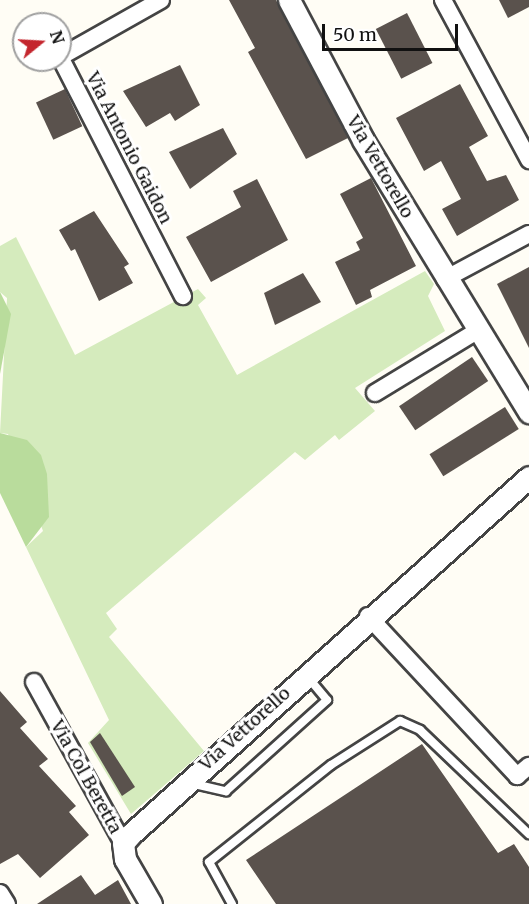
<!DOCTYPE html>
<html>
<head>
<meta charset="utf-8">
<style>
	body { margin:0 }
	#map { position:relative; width:529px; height:904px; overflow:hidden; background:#fffdf5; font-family:Merriweather,serif }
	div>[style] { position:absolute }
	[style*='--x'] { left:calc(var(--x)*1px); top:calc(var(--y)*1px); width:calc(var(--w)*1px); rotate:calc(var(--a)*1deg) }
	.green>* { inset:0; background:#d5ebbd }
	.forest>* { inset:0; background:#b9dc9c }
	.building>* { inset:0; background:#5a524d; transform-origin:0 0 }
	.roads { filter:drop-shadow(2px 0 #444) drop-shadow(-2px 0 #444) drop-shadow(0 2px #444) drop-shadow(0 -2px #444) }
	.service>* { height:8px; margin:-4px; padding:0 4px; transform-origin:4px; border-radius:4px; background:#fff }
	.minor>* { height:16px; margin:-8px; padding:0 8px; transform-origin:8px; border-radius:8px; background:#fff }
	.tertiary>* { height:21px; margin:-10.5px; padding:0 10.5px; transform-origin:10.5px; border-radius:10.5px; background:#fff }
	span { translate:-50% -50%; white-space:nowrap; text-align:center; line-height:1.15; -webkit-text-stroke:6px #fff; paint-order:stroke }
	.street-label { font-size:18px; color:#111 }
	.north { position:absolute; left:12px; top:12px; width:60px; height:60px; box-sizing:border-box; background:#fff; border:2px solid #a0a0a0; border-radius:50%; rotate:72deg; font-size:16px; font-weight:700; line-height:24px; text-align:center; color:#111 }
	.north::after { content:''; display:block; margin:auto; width:21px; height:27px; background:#c4262e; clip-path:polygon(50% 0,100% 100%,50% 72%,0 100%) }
	.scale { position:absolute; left:322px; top:24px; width:136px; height:27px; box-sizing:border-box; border:3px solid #111; border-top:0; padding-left:8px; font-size:18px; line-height:21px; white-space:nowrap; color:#111; -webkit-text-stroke:4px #fff; paint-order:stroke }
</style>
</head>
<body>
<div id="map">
	<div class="green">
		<div style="clip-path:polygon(16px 237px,75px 355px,198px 289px,206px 298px,198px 305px,237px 375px,425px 271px,434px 284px,428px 296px,445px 331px,355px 388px,375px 411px,339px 440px,335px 435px,305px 460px,295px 452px,106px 613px,117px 629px,109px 637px,204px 751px,131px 814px,88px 743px,109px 720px,26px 547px,43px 531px,8px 434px,0 433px,7px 298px,0 292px,0 246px)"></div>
	</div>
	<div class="forest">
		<div style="clip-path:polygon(0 292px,11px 314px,0 374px)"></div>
		<div style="clip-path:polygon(0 433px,27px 440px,41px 455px,47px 474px,49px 517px,26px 547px,0 493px)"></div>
	</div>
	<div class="building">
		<div style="clip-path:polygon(229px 0,276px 0,348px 138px,306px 159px,248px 52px,255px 48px)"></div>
		<div style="clip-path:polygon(499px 0,529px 0,529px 7px,508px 18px)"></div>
		<div style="left:407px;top:13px;width:56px;height:35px;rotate:63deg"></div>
		<div style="clip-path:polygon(180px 65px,200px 105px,175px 121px,170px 113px,146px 127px,123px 91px)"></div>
		<div style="clip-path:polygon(460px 84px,488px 136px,469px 147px,487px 181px,506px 175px,519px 200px,457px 236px,442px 209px,461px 199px,441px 161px,424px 171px,396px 118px)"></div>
		<div style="left:65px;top:89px;width:41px;height:32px;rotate:65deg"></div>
		<div style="clip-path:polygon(223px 128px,237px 154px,190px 189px,169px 152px)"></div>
		<div style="clip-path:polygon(371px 178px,416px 266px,370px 290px,372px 297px,356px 305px,335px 262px,360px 250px,356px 242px,363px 238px,340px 194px)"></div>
		<div style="clip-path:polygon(257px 179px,288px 240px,211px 282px,186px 237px,241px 207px,233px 191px)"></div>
		<div style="clip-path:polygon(94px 211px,129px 264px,124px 267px,133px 283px,99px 301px,75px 249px,71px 251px,59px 230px)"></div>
		<div style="clip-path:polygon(529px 267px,529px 348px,497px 284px)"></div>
		<div style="clip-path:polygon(303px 273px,321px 302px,275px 325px,264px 293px)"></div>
		<div style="left:472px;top:357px;width:29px;height:88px;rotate:56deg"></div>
		<div style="left:505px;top:407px;width:26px;height:89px;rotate:58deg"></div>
		<div style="clip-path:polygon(0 691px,27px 722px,20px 728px,48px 759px,39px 766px,76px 806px,69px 812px,89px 835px,40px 878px,18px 854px,0 864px)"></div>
		<div style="clip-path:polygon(100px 733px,135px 787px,122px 796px,90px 742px)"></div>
		<div style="clip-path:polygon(422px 744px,498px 853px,514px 844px,529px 867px,529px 904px,276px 904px,246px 860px)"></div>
		<div style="clip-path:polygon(81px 875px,95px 895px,118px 880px,131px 904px,37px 904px)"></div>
	</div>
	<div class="roads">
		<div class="service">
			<div style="--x:190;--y:783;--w:37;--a:13"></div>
			<div style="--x:226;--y:791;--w:136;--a:-42"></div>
			<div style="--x:327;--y:700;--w:30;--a:-130"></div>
			<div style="--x:232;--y:904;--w:48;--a:-118.7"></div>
			<div style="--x:209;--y:862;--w:156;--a:-38.5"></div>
			<div style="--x:331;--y:765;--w:82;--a:-32.5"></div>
			<div style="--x:400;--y:721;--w:22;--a:24"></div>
			<div style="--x:420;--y:730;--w:151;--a:43.7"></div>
		</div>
		<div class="minor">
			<div style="--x:161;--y:0;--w:116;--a:150.6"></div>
			<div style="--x:60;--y:57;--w:269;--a:62.8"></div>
			<div style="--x:443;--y:0;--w:182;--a:61.7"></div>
			<div style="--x:445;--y:279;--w:95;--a:-28.2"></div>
			<div style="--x:375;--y:393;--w:119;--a:-31.3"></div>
			<div style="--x:368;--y:616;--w:219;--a:47"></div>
			<div style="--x:517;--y:776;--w:16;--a:-40"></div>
			<div style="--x:34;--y:682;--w:184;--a:61.1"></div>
			<div style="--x:0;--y:893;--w:13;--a:58"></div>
		</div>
		<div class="tertiary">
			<div style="--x:289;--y:0;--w:158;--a:62.1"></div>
			<div style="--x:363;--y:140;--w:319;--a:58.6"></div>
			<div style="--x:151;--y:904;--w:52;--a:-120"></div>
			<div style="--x:125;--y:859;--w:16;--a:-97"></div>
			<div style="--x:123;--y:843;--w:13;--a:-48"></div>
			<div style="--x:132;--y:833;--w:533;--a:-41.88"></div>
		</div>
	</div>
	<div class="street-label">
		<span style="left:129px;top:148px;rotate:63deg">Via Antonio Gaidon</span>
		<span style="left:380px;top:167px;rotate:60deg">Via Vettorello</span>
		<span style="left:245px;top:729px;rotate:-42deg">Via Vettorello</span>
		<span style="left:86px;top:777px;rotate:61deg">Via Col Beretta</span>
	</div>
	<div class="north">N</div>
	<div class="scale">50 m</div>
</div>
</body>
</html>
